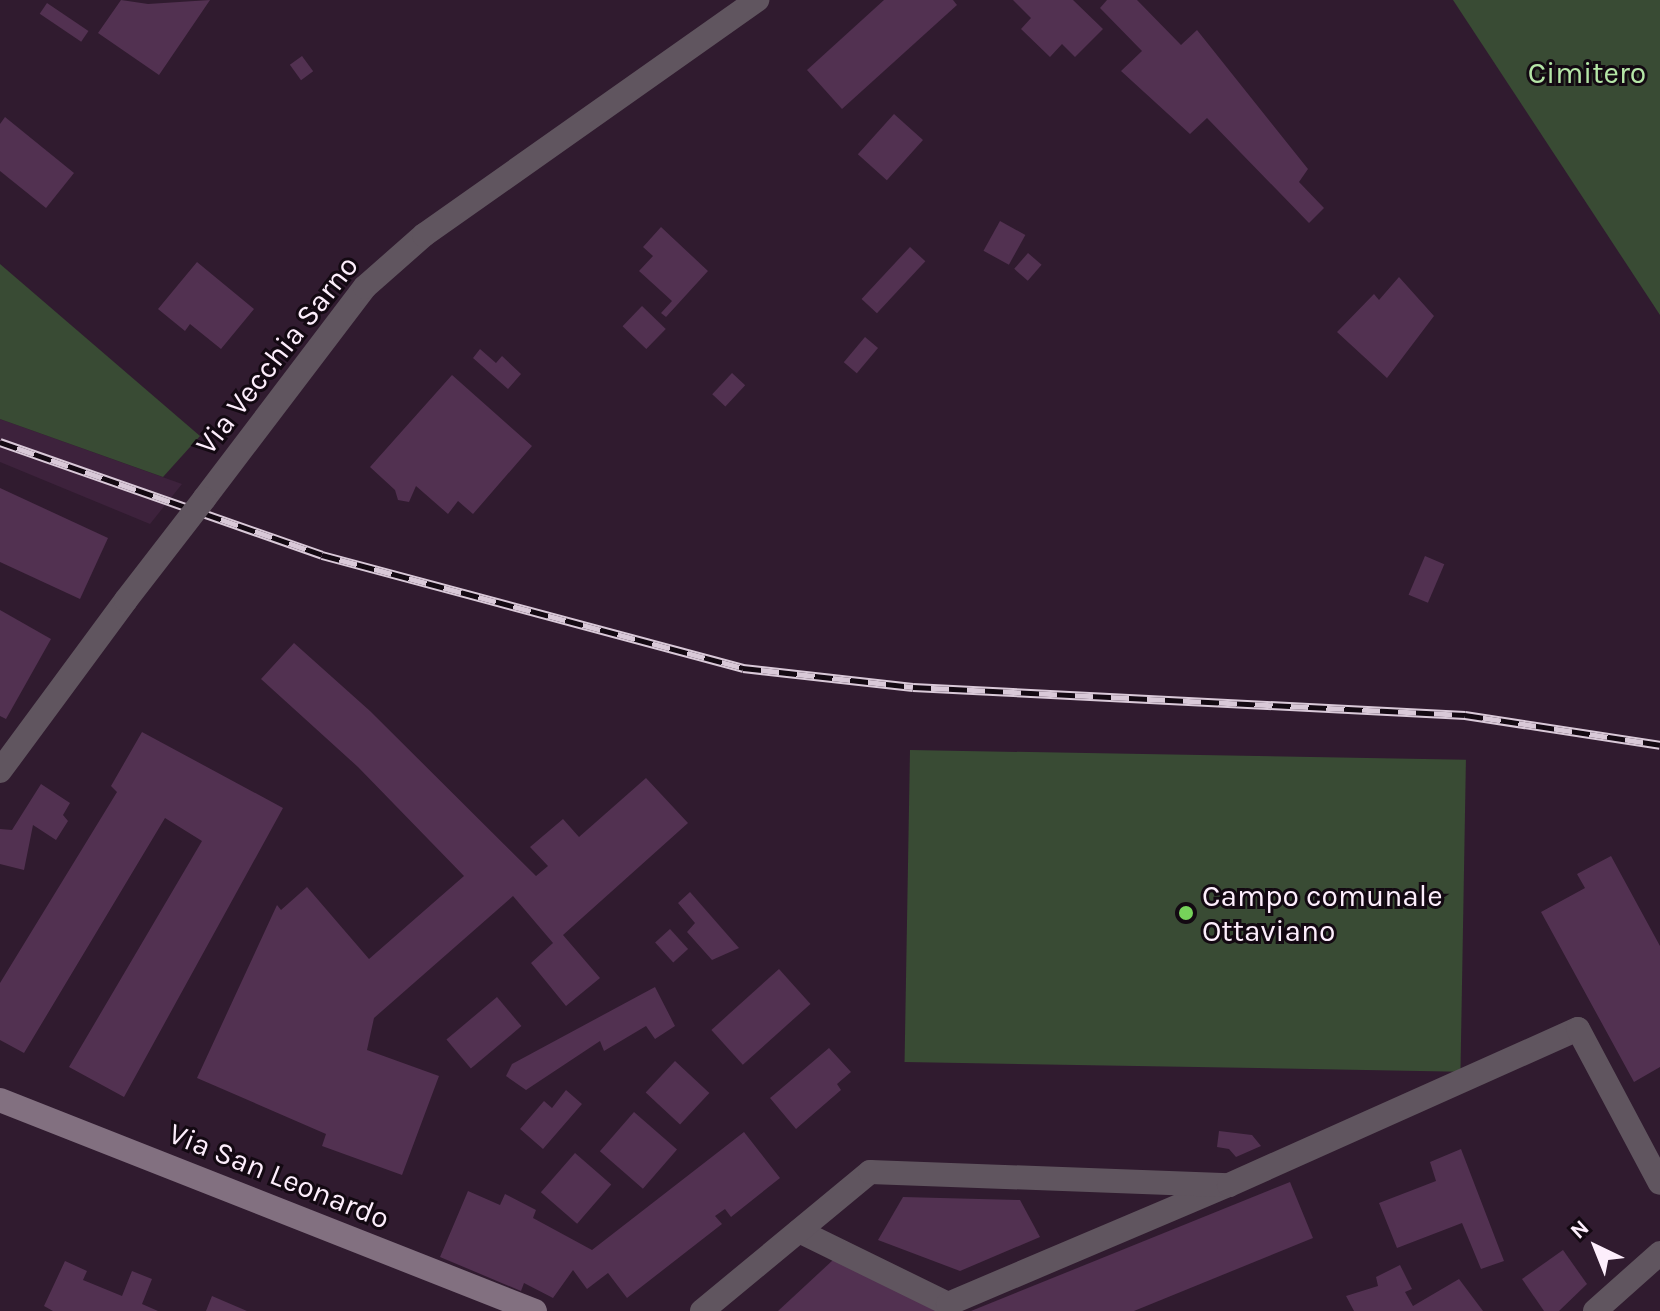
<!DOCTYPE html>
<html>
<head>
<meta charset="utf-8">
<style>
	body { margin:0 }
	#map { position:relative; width:1660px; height:1311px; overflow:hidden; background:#301b2f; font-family:Karla,sans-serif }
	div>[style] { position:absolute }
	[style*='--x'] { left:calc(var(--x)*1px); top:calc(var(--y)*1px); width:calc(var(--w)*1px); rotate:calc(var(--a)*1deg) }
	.built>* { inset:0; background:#3d223c }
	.green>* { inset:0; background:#394b34; transform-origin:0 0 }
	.building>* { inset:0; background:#523151; transform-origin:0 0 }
	.minor>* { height:24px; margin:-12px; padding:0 12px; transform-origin:12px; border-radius:12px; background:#60555f }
	.secondary>* { height:24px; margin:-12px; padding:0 12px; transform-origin:12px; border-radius:12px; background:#827080 }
	.rail>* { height:9px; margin-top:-4.5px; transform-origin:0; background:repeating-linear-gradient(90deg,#130912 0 18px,#d9c9d8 0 36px); box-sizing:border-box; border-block:2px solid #d9c9d8 }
	.minor-bridge>* { height:24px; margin:-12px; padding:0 12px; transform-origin:12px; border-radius:12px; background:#60555f }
	.dots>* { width:22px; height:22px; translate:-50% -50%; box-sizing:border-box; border:4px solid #130912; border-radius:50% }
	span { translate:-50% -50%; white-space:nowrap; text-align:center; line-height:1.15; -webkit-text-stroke:6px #130912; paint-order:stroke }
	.park-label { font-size:30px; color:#b5e6a7 }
	.street-label { font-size:30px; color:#fdeefc }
	.poi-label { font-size:30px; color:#fdeefc }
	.left { translate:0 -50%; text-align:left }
	.north { position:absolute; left:1556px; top:1207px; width:80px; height:80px; -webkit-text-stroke:6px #130912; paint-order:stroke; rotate:317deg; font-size:22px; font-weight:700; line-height:32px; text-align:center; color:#fdeefc }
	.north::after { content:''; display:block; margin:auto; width:28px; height:36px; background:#fdeefc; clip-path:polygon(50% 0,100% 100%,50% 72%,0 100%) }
</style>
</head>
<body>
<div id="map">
	<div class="built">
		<div style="clip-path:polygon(0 419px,182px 484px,150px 524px,0 462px)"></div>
	</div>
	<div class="green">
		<div style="clip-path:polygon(1453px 0,1660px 0,1660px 315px)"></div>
		<div style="clip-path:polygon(0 264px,200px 436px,163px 477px,0 419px)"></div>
		<div style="left:910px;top:750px;width:556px;height:312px;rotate:1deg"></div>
	</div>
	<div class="building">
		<div style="clip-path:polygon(121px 0,148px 4px,210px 0,159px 75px,98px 33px)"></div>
		<div style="clip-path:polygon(884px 0,953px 0,957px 5px,842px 109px,807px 70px)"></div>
		<div style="clip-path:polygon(1013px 0,1073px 0,1103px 29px,1075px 57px,1062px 44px,1050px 57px,1021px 29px,1031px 18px)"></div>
		<div style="clip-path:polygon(1107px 0,1137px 0,1181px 45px,1197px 30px,1308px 169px,1299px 182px,1324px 208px,1309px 223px,1207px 118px,1190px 134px,1121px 71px,1142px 51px,1100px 8px)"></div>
		<div style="left:47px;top:3px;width:50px;height:13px;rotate:34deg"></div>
		<div style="left:302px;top:56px;width:19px;height:15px;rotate:54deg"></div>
		<div style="left:894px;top:114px;width:39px;height:54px;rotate:42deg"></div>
		<div style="clip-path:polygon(5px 117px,74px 173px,46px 208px,0 171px,0 124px)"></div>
		<div style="left:1000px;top:221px;width:29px;height:34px;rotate:29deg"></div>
		<div style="clip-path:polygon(661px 227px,708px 271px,666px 317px,661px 313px,672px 301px,639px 271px,653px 256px,643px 247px)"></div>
		<div style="left:910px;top:247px;width:21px;height:71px;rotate:43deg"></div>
		<div style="left:1028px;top:253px;width:18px;height:21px;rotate:41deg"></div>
		<div style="clip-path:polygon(197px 262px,254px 309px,221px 349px,190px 324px,185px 331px,158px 309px)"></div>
		<div style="clip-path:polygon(1399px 277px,1434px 316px,1387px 378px,1337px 332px,1374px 294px,1379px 300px)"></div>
		<div style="left:642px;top:306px;width:33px;height:28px;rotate:44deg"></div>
		<div style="left:865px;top:337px;width:17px;height:33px;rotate:40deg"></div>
		<div style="clip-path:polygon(480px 349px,496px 363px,502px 356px,521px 374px,508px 389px,473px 358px)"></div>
		<div style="left:732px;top:373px;width:18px;height:29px;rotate:43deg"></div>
		<div style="clip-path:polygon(452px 375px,532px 446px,473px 514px,458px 501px,448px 514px,416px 486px,409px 502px,398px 500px,395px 490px,370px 467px)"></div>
		<div style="clip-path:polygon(0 488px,108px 538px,80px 599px,0 562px)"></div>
		<div style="left:1425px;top:556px;width:21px;height:42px;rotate:23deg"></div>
		<div style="clip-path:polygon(0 610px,51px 639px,6px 719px,0 716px)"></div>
		<div style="clip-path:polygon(294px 643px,370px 711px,536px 876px,548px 866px,530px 847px,563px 819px,579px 837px,646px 778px,688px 823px,563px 935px,600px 978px,566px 1006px,531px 963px,553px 943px,513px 896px,374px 1018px,367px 1050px,439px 1076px,402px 1175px,322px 1146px,326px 1134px,197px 1078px,277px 905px,281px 910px,307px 887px,369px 959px,464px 876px,358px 767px,261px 679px)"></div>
		<div style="clip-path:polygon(142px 732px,283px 808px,124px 1097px,69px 1067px,202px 841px,165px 818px,24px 1053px,0 1040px,0 983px,117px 792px,111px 786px)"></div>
		<div style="clip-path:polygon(41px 784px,70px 803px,63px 815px,68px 821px,56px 840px,33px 825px,24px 870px,0 864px,0 829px,12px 830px)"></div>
		<div style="clip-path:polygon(1611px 856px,1660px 946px,1660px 1067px,1634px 1082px,1541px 912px,1585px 888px,1577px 874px)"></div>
		<div style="clip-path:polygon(690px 892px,739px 948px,712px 960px,687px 932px,695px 923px,678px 903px)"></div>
		<div style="left:670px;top:929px;width:27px;height:20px;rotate:48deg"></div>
		<div style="left:779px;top:969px;width:47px;height:91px;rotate:48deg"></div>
		<div style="clip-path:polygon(655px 987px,675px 1026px,655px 1039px,646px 1026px,604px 1051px,600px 1041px,526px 1090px,506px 1076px,512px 1064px)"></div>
		<div style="left:497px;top:997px;width:38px;height:66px;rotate:50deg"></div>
		<div style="clip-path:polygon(829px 1048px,851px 1072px,837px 1084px,841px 1090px,796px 1129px,770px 1098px)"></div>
		<div style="left:675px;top:1061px;width:47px;height:43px;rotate:43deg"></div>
		<div style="clip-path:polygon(566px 1090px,582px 1104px,543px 1149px,520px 1129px,544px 1101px,552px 1108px)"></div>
		<div style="left:634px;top:1112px;width:57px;height:52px;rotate:41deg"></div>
		<div style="clip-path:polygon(1219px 1131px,1252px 1135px,1261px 1146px,1236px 1157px,1229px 1149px,1217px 1147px)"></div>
		<div style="clip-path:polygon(744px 1132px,780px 1178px,731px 1217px,725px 1209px,715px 1216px,722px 1224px,627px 1298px,608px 1273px,587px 1289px,573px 1270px,553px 1298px,524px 1283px,521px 1291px,440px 1257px,468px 1191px,500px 1205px,505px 1194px,536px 1210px,533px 1218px,592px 1250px)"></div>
		<div style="clip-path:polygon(1461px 1149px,1504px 1261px,1481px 1269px,1462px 1223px,1397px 1248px,1379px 1203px,1436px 1181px,1430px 1162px)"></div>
		<div style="left:575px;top:1153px;width:48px;height:52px;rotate:41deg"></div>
		<div style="clip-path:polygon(1290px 1182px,1313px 1238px,1134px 1311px,971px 1311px)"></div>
		<div style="clip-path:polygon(903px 1197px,1020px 1200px,1040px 1237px,960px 1271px,878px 1240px)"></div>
		<div style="clip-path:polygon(1563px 1250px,1587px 1284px,1559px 1311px,1544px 1311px,1522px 1279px)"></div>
		<div style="clip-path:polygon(833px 1260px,955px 1311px,778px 1311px)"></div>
		<div style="clip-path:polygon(65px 1261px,87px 1271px,83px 1280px,122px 1296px,132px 1271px,152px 1279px,142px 1304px,158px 1311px,53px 1311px,44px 1306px)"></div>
		<div style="clip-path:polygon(1400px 1265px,1412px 1289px,1405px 1292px,1413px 1306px,1459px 1279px,1483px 1311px,1354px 1311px,1346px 1296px,1378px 1286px,1376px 1277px)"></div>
		<div style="clip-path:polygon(212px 1296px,247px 1311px,206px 1311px)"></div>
	</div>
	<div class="minor">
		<div style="--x:204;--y:499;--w:266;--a:-52.8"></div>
		<div style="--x:365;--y:287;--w:79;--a:-41.4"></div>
		<div style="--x:424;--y:235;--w:408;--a:-35.2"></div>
		<div style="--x:0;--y:771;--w:212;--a:-53.6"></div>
		<div style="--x:799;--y:1231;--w:166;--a:26.1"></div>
		<div style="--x:948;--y:1304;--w:300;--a:-23"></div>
		<div style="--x:702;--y:1311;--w:218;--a:-39.6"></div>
		<div style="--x:870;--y:1172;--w:359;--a:2.1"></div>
		<div style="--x:1229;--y:1185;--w:382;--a:-24.1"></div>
		<div style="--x:1578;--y:1029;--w:174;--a:62"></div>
		<div style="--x:1595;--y:1311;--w:87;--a:-41.7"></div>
	</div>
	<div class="secondary">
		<div style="--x:0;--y:1100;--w:575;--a:21.52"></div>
	</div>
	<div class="rail">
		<div style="--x:0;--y:442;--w:341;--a:19.3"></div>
		<div style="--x:322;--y:555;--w:436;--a:15"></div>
		<div style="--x:743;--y:668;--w:171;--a:6.4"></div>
		<div style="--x:913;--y:687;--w:553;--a:2.9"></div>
		<div style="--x:1465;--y:715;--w:197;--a:8.7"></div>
	</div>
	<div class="minor-bridge">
		<div style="--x:126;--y:600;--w:128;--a:-52.3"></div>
	</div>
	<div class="dots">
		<div style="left:1186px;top:913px;background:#76d25a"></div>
	</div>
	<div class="park-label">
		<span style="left:1587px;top:73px">Cimitero</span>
	</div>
	<div class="street-label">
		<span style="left:277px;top:355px;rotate:-52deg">Via Vecchia Sarno</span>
		<span style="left:279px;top:1176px;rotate:22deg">Via San Leonardo</span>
	</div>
	<div class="poi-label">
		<span class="left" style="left:1202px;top:913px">Campo comunale<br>Ottaviano</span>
	</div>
	<div class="north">N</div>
</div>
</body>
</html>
